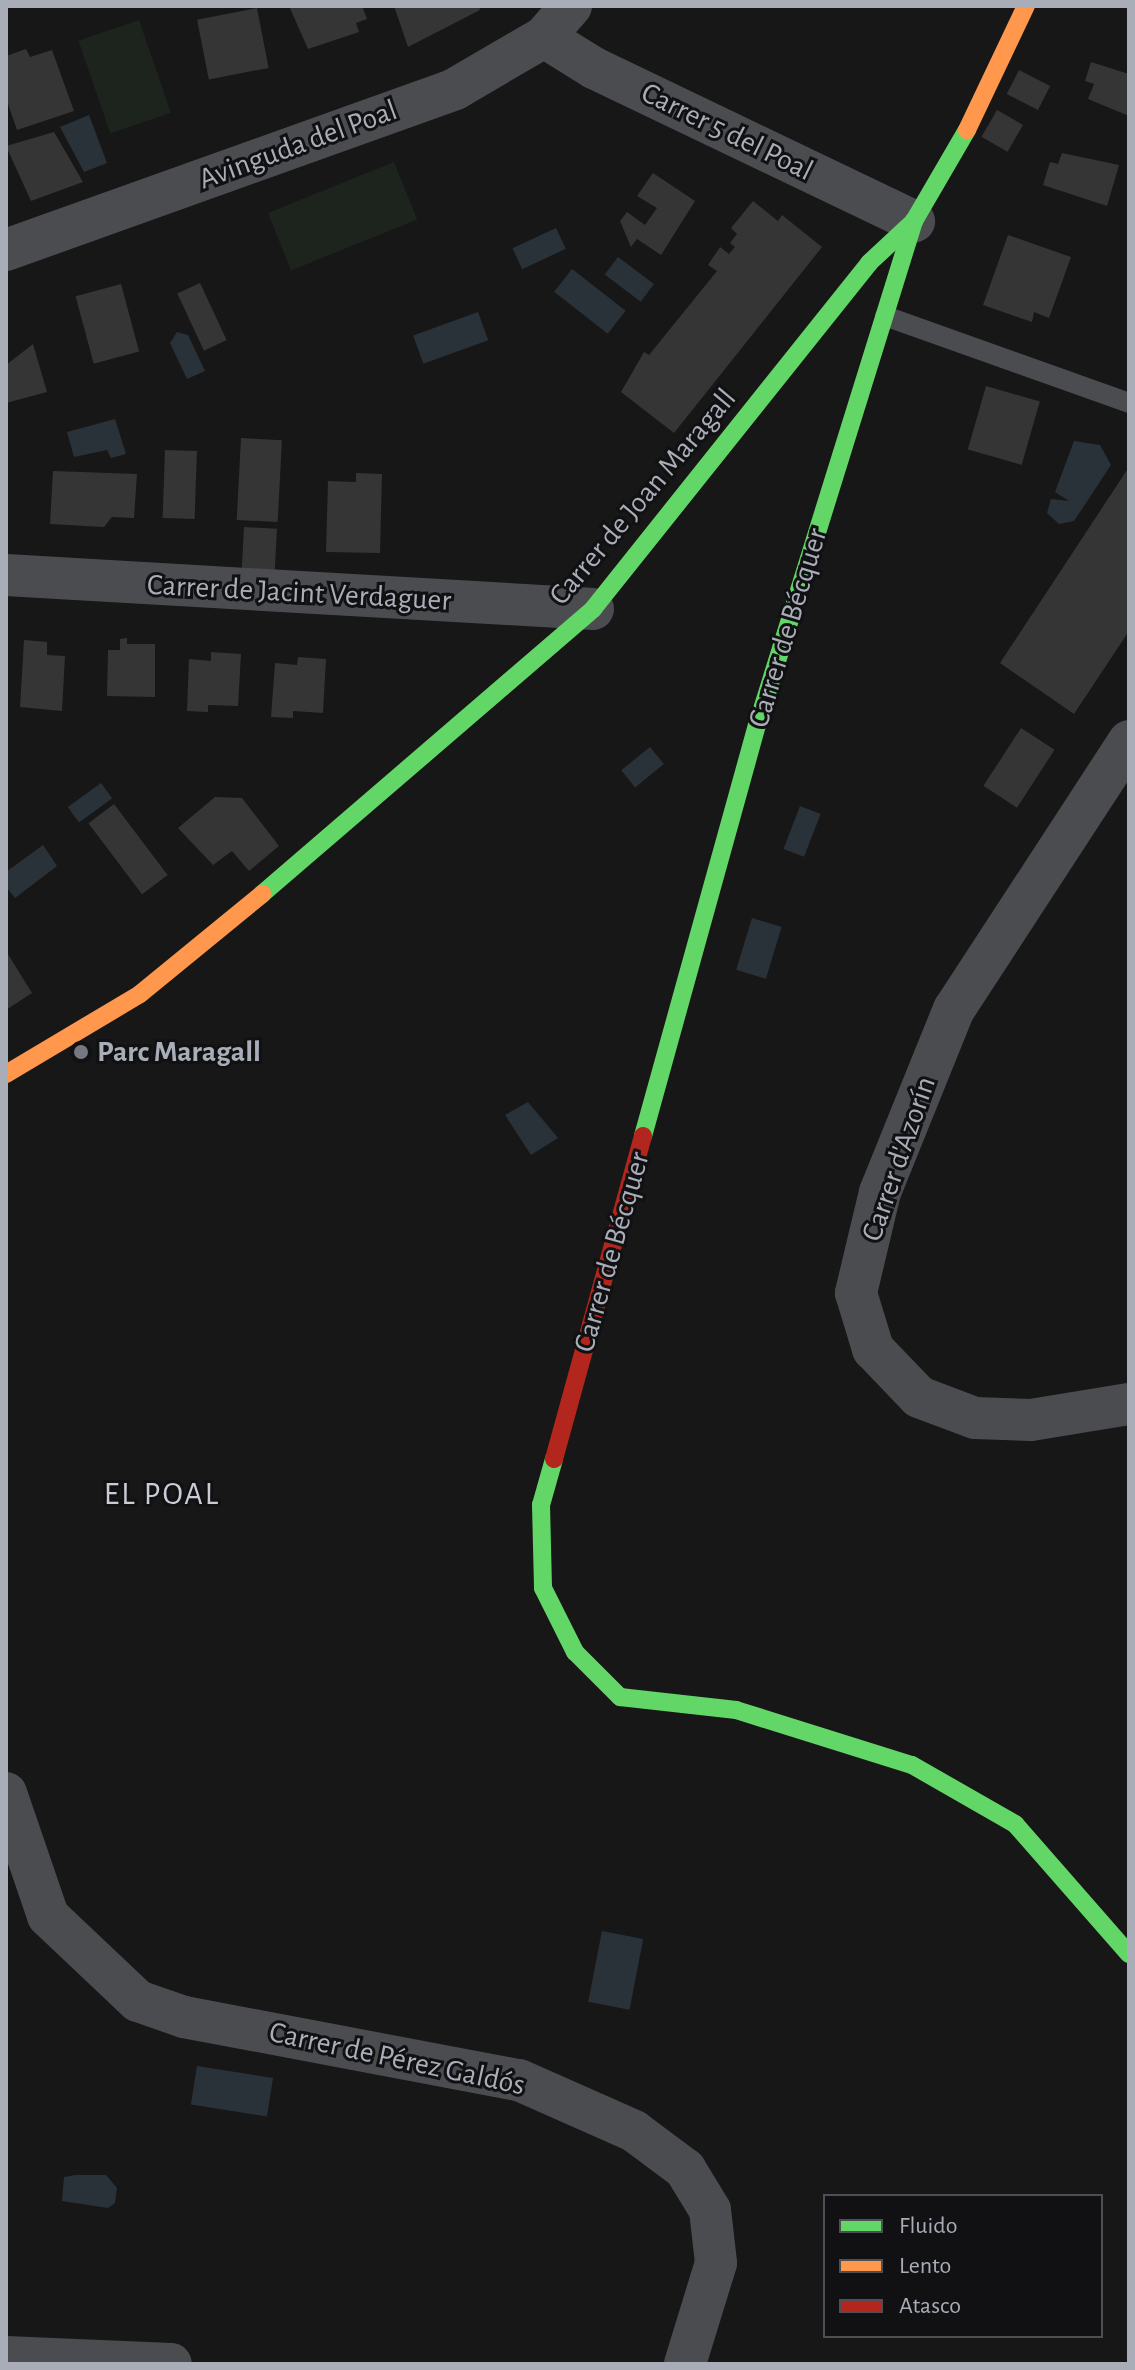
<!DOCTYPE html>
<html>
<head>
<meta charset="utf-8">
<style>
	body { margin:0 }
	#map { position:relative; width:1135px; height:2370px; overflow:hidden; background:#171717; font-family:"Alegreya Sans",sans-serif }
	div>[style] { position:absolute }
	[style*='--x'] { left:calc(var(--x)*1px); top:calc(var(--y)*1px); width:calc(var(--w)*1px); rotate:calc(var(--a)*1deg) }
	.green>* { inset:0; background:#1d241e; transform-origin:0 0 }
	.water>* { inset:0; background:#2a3239; transform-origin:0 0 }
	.building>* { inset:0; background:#353536; transform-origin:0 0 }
	.lane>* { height:20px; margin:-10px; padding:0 10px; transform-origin:10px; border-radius:10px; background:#4b4c50 }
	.street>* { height:42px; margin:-21px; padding:0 21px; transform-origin:21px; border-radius:21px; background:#4b4c50 }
	.fast>* { height:18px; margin:-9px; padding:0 9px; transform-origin:9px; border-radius:9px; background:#63d668 }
	.slow>* { height:18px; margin:-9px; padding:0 9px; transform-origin:9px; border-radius:9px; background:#ff974d }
	.jam>* { height:18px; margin:-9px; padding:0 9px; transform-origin:9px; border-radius:9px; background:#b3261e }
	.dots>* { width:22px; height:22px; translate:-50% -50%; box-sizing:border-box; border:4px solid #111113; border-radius:50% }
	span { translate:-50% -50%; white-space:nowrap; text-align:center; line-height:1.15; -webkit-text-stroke:6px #111113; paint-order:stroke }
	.street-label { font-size:30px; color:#a8adb8 }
	.poi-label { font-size:30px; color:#a8adb8; font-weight:700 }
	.left { translate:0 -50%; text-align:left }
	.neighbourhood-label { font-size:32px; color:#c9ccd4; letter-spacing:2px }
	.frame { position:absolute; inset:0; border:8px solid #a8adb8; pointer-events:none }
	.legend { position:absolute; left:823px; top:2194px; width:280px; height:144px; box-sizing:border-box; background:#111113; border:2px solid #4d4f55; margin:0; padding:10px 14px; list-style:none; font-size:24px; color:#a8adb8 }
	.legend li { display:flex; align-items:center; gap:16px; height:40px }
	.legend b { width:40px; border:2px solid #4d4f55 }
</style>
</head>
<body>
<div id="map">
	<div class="green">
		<div style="left:139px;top:20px;width:98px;height:64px;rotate:71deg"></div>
		<div style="left:394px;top:162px;width:62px;height:136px;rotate:68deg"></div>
	</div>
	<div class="water">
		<div style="clip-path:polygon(89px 115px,107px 163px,84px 172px,60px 127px)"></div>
		<div style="left:556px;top:228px;width:23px;height:48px;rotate:65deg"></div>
		<div style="left:618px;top:257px;width:45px;height:22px;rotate:37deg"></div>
		<div style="left:572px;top:269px;width:68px;height:29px;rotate:38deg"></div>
		<div style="left:478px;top:312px;width:30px;height:69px;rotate:70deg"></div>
		<div style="clip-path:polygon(177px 332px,188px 335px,205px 371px,187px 379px,170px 343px)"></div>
		<div style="clip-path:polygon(115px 419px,126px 454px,111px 458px,107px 450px,74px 457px,67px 432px)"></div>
		<div style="clip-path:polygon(1074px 441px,1100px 445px,1111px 465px,1074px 521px,1059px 524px,1047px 513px,1051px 499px,1069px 501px,1055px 492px)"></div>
		<div style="left:650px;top:747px;width:22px;height:37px;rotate:51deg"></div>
		<div style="left:101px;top:783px;width:19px;height:41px;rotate:54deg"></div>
		<div style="left:800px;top:806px;width:22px;height:46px;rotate:21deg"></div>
		<div style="clip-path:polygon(43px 845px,57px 866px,15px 898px,6px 887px,6px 872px)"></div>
		<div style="left:752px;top:918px;width:31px;height:54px;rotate:17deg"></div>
		<div style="clip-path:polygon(528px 1102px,558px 1138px,531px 1155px,505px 1115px)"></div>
		<div style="left:602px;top:1931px;width:42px;height:72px;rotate:11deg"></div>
		<div style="left:197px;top:2066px;width:77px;height:39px;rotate:9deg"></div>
		<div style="clip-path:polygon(75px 2175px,106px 2175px,117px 2188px,115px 2203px,108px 2208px,62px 2201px,64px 2177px)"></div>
	</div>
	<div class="building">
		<div style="clip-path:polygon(289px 6px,362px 6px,367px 19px,356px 23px,359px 32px,308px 49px)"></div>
		<div style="clip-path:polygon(394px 6px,479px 6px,480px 10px,408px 47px)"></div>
		<div style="left:257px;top:8px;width:61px;height:61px;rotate:79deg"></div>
		<div style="clip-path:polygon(26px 49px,30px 57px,52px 50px,74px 111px,17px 130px,6px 98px,6px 56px)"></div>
		<div style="clip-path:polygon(1091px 62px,1129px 74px,1129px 116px,1088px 99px,1094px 84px,1085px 81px)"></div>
		<div style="left:1019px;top:70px;width:35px;height:27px;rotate:27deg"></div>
		<div style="left:997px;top:110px;width:30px;height:31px;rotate:30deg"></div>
		<div style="clip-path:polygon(54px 132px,83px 182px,31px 201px,6px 146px)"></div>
		<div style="clip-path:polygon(1062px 153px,1119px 165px,1107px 206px,1043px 185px,1050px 162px,1058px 164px)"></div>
		<div style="clip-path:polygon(653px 173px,695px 201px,661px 255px,637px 239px,631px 247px,620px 221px,627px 212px,645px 225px,657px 208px,637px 196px)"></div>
		<div style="clip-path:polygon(753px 201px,778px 221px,782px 215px,822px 247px,674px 433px,621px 392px,644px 352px,649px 355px,717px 271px,708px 265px,720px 247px,729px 254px,735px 247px,730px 243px,737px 234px,731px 228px)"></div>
		<div style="clip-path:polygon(1008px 235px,1071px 257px,1049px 318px,1034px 312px,1032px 322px,983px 305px)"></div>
		<div style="left:200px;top:283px;width:63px;height:25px;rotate:65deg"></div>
		<div style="left:121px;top:284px;width:70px;height:47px;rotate:75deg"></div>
		<div style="clip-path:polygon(33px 344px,47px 392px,6px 403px,6px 365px)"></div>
		<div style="left:986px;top:386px;width:56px;height:66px;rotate:16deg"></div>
		<div style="left:241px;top:438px;width:41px;height:82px;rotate:3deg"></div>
		<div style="left:165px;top:450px;width:32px;height:68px;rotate:2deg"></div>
		<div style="clip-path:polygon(1129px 467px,1129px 631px,1074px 714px,1000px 663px)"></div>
		<div style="clip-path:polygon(53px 471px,137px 474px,134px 518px,112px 517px,104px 527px,50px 524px)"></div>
		<div style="clip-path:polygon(356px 473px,382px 474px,380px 553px,326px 552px,328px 481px,356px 482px)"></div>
		<div style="left:244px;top:527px;width:33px;height:44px;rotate:3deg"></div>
		<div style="clip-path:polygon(127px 638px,127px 644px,155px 644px,155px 697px,107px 696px,108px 650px,120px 650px,120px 639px)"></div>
		<div style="clip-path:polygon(24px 640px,47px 642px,47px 655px,65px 656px,62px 711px,20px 707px)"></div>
		<div style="clip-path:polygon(211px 652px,241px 654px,238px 706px,208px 705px,208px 712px,187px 711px,189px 659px,211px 661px)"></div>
		<div style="clip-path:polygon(298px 657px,326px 659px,323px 713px,293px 711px,293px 718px,271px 717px,275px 663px,297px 665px)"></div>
		<div style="left:1021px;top:728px;width:40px;height:69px;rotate:33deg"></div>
		<div style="clip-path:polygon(215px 797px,242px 798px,279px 846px,249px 871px,232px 851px,213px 865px,178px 828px)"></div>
		<div style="left:114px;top:804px;width:89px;height:32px;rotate:53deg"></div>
		<div style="clip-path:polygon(6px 951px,32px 993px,6px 1010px)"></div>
	</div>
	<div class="lane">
		<div style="--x:885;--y:316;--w:259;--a:19.6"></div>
	</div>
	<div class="street">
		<div style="--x:544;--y:37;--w:59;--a:31.8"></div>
		<div style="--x:594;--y:68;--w:355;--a:25.6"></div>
		<div style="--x:6;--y:250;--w:477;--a:-19.7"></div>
		<div style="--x:455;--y:89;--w:103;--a:-30.3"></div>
		<div style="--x:544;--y:37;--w:41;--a:-48.9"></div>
		<div style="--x:6;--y:575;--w:588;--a:3.31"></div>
		<div style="--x:1129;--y:741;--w:320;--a:123.1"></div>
		<div style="--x:954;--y:1009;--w:197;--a:112"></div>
		<div style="--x:880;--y:1192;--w:104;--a:103.4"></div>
		<div style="--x:856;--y:1293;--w:59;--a:73.1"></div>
		<div style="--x:873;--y:1349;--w:66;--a:46.2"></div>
		<div style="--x:919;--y:1397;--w:60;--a:20.6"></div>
		<div style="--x:975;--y:1418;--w:56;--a:2"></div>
		<div style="--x:1031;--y:1420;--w:99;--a:-9.3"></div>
		<div style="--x:6;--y:1793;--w:130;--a:71.1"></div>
		<div style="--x:48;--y:1916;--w:124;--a:43.4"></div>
		<div style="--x:138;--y:2001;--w:49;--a:19.2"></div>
		<div style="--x:184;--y:2017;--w:341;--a:10.7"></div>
		<div style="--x:519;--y:2080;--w:126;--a:23.9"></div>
		<div style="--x:634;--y:2131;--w:64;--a:36.7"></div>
		<div style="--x:685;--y:2169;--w:48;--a:58.6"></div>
		<div style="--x:710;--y:2210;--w:53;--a:83.5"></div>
		<div style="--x:716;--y:2263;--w:106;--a:107.1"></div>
		<div style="--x:6;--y:2357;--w:165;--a:2.4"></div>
	</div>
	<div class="fast">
		<div style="--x:262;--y:894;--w:437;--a:-40.7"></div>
		<div style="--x:593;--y:609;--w:443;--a:-51.4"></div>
		<div style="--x:869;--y:263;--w:62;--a:-43"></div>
		<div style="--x:914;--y:221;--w:105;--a:-59.8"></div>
		<div style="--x:643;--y:1136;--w:433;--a:-74.5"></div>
		<div style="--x:759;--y:719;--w:522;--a:-72.71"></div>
		<div style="--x:554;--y:1459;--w:48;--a:105.8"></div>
		<div style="--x:541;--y:1505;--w:83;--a:88.6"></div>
		<div style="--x:543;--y:1588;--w:72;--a:63.4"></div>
		<div style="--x:575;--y:1652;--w:64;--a:45"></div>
		<div style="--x:620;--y:1697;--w:117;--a:6.4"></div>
		<div style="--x:736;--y:1710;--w:184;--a:17.4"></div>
		<div style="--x:912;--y:1765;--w:119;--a:29.8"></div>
		<div style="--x:1015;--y:1824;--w:173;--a:48.8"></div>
	</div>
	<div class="slow">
		<div style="--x:967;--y:130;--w:137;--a:-64.6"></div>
		<div style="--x:6;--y:1074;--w:156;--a:-30.8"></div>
		<div style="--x:140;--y:994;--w:158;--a:-39.3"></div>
	</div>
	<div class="jam">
		<div style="--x:554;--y:1459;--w:335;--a:-74.6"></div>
	</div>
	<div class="dots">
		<div style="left:81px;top:1052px;background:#757880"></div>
	</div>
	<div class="street-label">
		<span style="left:727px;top:132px;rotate:26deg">Carrer 5 del Poal</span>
		<span style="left:298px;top:145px;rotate:-20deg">Avinguda del Poal</span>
		<span style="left:643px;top:497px;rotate:-50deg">Carrer de Joan Maragall</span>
		<span style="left:299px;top:593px;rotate:3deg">Carrer de Jacint Verdaguer</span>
		<span style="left:788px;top:628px;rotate:-73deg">Carrer de Bécquer</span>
		<span style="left:899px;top:1159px;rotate:-71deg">Carrer d'Azorín</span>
		<span style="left:612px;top:1252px;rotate:-74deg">Carrer de Bécquer</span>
		<span style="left:397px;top:2059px;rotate:12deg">Carrer de Pérez Galdós</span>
	</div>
	<div class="poi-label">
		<span class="left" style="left:97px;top:1052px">Parc Maragall</span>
	</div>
	<div class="neighbourhood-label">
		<span style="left:162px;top:1494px">EL POAL</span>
	</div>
	<div class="frame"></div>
	<ul class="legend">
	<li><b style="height:10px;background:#63d668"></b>Fluido</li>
	<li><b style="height:10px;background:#ff974d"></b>Lento</li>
	<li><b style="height:10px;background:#b3261e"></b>Atasco</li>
	</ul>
</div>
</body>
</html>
